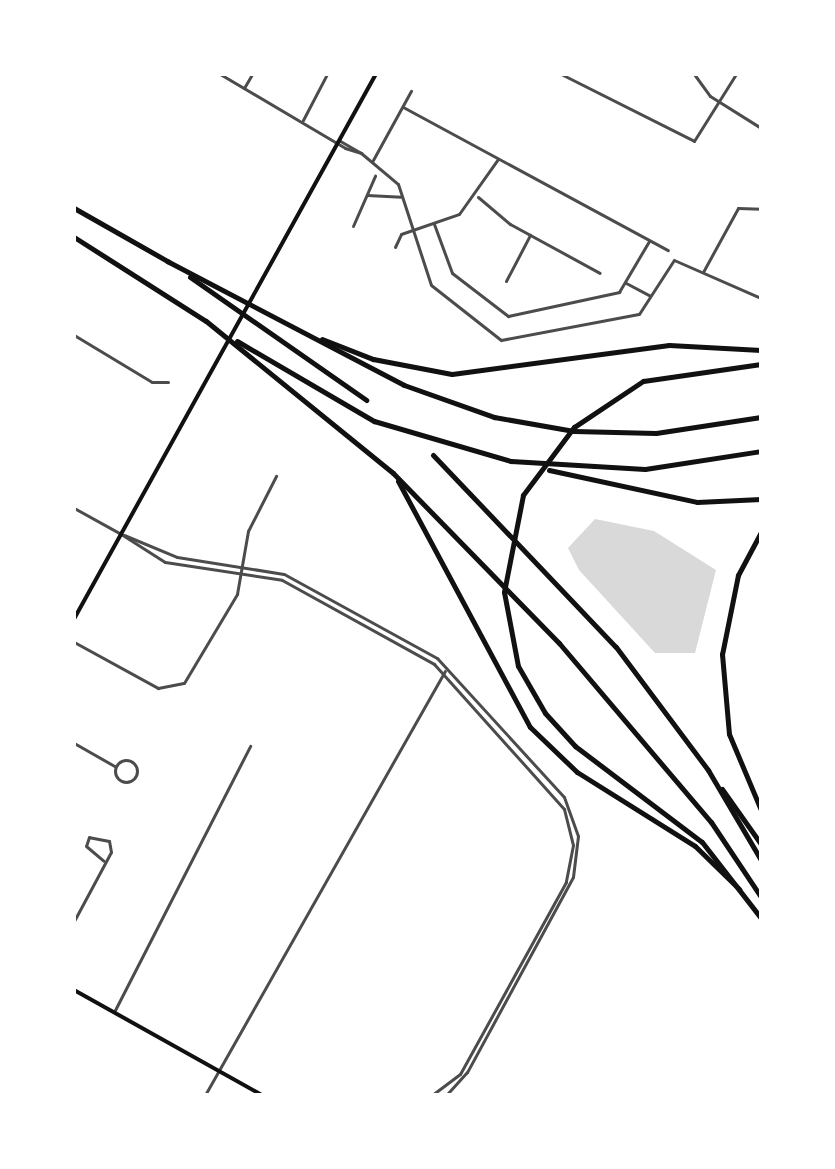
<!DOCTYPE html>
<html>
<head>
<meta charset="utf-8">
<style>
	body { margin:0 }
	#map { position:relative; width:835px; height:1169px; overflow:hidden; background:#fff; font-family:Poppins,sans-serif }
	div>[style] { position:absolute }
	[style*='--x'] { left:calc(var(--x)*1px); top:calc(var(--y)*1px); width:calc(var(--w)*1px); rotate:calc(var(--a)*1deg) }
	.water>* { inset:0; background:#d9d9d9 }
	.minor>* { height:3px; margin:-1.5px; padding:0 1.5px; transform-origin:1.5px; border-radius:1.5px; background:#4c4c4c }
	.minor>.ring { margin:-1.5px; padding:0; box-sizing:content-box; background:none; border:3px solid #4c4c4c; border-radius:50% }
	.tertiary>* { height:3px; margin:-1.5px; padding:0 1.5px; transform-origin:1.5px; border-radius:1.5px; background:#4c4c4c }
	.secondary>* { height:4px; margin:-2px; padding:0 2px; transform-origin:2px; border-radius:2px; background:#111 }
	.primary>* { height:4px; margin:-2px; padding:0 2px; transform-origin:2px; border-radius:2px; background:#111 }
	.motorway>* { height:5px; margin:-2.5px; padding:0 2.5px; transform-origin:2.5px; border-radius:2.5px; background:#111 }
	span { translate:-50% -50%; white-space:nowrap; text-align:center; line-height:1.15; -webkit-text-stroke:8px #fff; paint-order:stroke }
	.frame { position:absolute; inset:0; border:76px solid #fff; pointer-events:none }
</style>
</head>
<body>
<div id="map">
	<div class="water">
		<div style="clip-path:polygon(595px 519px,654px 531px,716px 570px,695px 653px,655px 653px,579px 570px,568px 548px)"></div>
	</div>
	<div class="minor">
		<div style="--x:220;--y:74;--w:145;--a:30.6"></div>
		<div style="--x:345;--y:148;--w:17;--a:17"></div>
		<div style="--x:361;--y:153;--w:24;--a:-150"></div>
		<div style="--x:561;--y:74;--w:149;--a:26.7"></div>
		<div style="--x:694;--y:141;--w:79;--a:-57.9"></div>
		<div style="--x:694;--y:74;--w:27;--a:54"></div>
		<div style="--x:710;--y:96;--w:60;--a:32.1"></div>
		<div style="--x:244;--y:88;--w:16;--a:-60"></div>
		<div style="--x:403;--y:107;--w:301;--a:28.4"></div>
		<div style="--x:303;--y:120;--w:52;--a:-62.4"></div>
		<div style="--x:361;--y:153;--w:48;--a:40"></div>
		<div style="--x:398;--y:184;--w:106;--a:71.9"></div>
		<div style="--x:431;--y:285;--w:89;--a:38.2"></div>
		<div style="--x:501;--y:340;--w:140;--a:-10.7"></div>
		<div style="--x:639;--y:314;--w:64;--a:-57.1"></div>
		<div style="--x:674;--y:260;--w:95;--a:23.6"></div>
		<div style="--x:373;--y:160;--w:79;--a:-61.2"></div>
		<div style="--x:367;--y:195;--w:34;--a:3"></div>
		<div style="--x:478;--y:197;--w:42;--a:40.2"></div>
		<div style="--x:510;--y:224;--w:102;--a:28.6"></div>
		<div style="--x:434;--y:224;--w:52;--a:69.8"></div>
		<div style="--x:452;--y:273;--w:71;--a:37.5"></div>
		<div style="--x:508;--y:316;--w:114;--a:-12.2"></div>
		<div style="--x:619;--y:292;--w:59;--a:-59.5"></div>
		<div style="--x:353;--y:226;--w:55;--a:-66.3"></div>
		<div style="--x:395;--y:247;--w:14;--a:-65"></div>
		<div style="--x:401;--y:234;--w:61;--a:-19"></div>
		<div style="--x:459;--y:214;--w:67;--a:-54.7"></div>
		<div style="--x:703;--y:272;--w:73;--a:-61.3"></div>
		<div style="--x:738;--y:208;--w:23;--a:2"></div>
		<div style="--x:506;--y:281;--w:52;--a:-62.4"></div>
		<div style="--x:626;--y:283;--w:27;--a:28"></div>
		<div style="--x:74;--y:335;--w:91;--a:31.1"></div>
		<div style="--x:152;--y:382;--w:16;--a:0"></div>
		<div style="--x:74;--y:508;--w:54;--a:29"></div>
		<div style="--x:74;--y:642;--w:96;--a:28.7"></div>
		<div style="--x:158;--y:688;--w:26;--a:-11"></div>
		<div style="--x:184;--y:683;--w:104;--a:-59.2"></div>
		<div style="--x:237;--y:594;--w:64;--a:-80.1"></div>
		<div style="--x:248;--y:531;--w:62;--a:-63"></div>
		<div style="--x:74;--y:743;--w:48;--a:29.7"></div>
		<div class="ring" style="left:115px;top:760px;width:19px;height:19px"></div>
		<div style="--x:74;--y:921;--w:78;--a:-61.8"></div>
		<div style="--x:111;--y:852;--w:11;--a:-100"></div>
		<div style="--x:109;--y:841;--w:20;--a:-169"></div>
		<div style="--x:89;--y:837;--w:9;--a:108"></div>
		<div style="--x:86;--y:846;--w:23;--a:40"></div>
		<div style="--x:114;--y:1012;--w:299;--a:-62.9"></div>
		<div style="--x:205;--y:1095;--w:487;--a:-60.5"></div>
	</div>
	<div class="tertiary">
		<div style="--x:121;--y:534;--w:52;--a:32.5"></div>
		<div style="--x:165;--y:562;--w:118;--a:8.7"></div>
		<div style="--x:282;--y:580;--w:174;--a:28.9"></div>
		<div style="--x:434;--y:664;--w:195;--a:48.1"></div>
		<div style="--x:564;--y:809;--w:37;--a:76"></div>
		<div style="--x:573;--y:845;--w:38;--a:101"></div>
		<div style="--x:566;--y:882;--w:219;--a:118.9"></div>
		<div style="--x:460;--y:1074;--w:35;--a:143"></div>
		<div style="--x:124;--y:535;--w:57;--a:22.5"></div>
		<div style="--x:177;--y:557;--w:108;--a:9"></div>
		<div style="--x:284;--y:574;--w:175;--a:28.8"></div>
		<div style="--x:437;--y:658;--w:188;--a:47.6"></div>
		<div style="--x:564;--y:797;--w:41;--a:70.3"></div>
		<div style="--x:578;--y:836;--w:41;--a:97"></div>
		<div style="--x:573;--y:877;--w:222;--a:118.5"></div>
		<div style="--x:467;--y:1072;--w:31;--a:132"></div>
	</div>
	<div class="secondary">
		<div style="--x:74;--y:619;--w:623;--a:-61.01"></div>
	</div>
	<div class="primary">
		<div style="--x:74;--y:990;--w:215;--a:29.2"></div>
	</div>
	<div class="motorway">
		<div style="--x:74;--y:208;--w:109;--a:29.6"></div>
		<div style="--x:74;--y:237;--w:156;--a:32.5"></div>
		<div style="--x:206;--y:321;--w:241;--a:39.1"></div>
		<div style="--x:393;--y:473;--w:238;--a:45.7"></div>
		<div style="--x:559;--y:643;--w:235;--a:49.7"></div>
		<div style="--x:711;--y:822;--w:90;--a:56.3"></div>
		<div style="--x:167;--y:261;--w:267;--a:27.6"></div>
		<div style="--x:404;--y:385;--w:96;--a:19.6"></div>
		<div style="--x:494;--y:417;--w:81;--a:9.9"></div>
		<div style="--x:574;--y:431;--w:82;--a:1.4"></div>
		<div style="--x:656;--y:433;--w:106;--a:-8.7"></div>
		<div style="--x:190;--y:277;--w:215;--a:34.9"></div>
		<div style="--x:322;--y:339;--w:55;--a:21.4"></div>
		<div style="--x:373;--y:359;--w:80;--a:10.8"></div>
		<div style="--x:452;--y:374;--w:219;--a:-7.6"></div>
		<div style="--x:669;--y:345;--w:92;--a:3.1"></div>
		<div style="--x:237;--y:341;--w:159;--a:30.3"></div>
		<div style="--x:374;--y:421;--w:143;--a:16.3"></div>
		<div style="--x:511;--y:461;--w:134;--a:3.4"></div>
		<div style="--x:645;--y:469;--w:117;--a:-8.8"></div>
		<div style="--x:761;--y:364;--w:119;--a:171.8"></div>
		<div style="--x:643;--y:381;--w:83;--a:146.3"></div>
		<div style="--x:574;--y:427;--w:85;--a:126.9"></div>
		<div style="--x:523;--y:495;--w:99;--a:101.1"></div>
		<div style="--x:504;--y:592;--w:75;--a:79.3"></div>
		<div style="--x:518;--y:666;--w:54;--a:60.1"></div>
		<div style="--x:545;--y:713;--w:45;--a:47.7"></div>
		<div style="--x:575;--y:746;--w:159;--a:37.1"></div>
		<div style="--x:702;--y:842;--w:96;--a:52.2"></div>
		<div style="--x:433;--y:455;--w:265;--a:46.4"></div>
		<div style="--x:616;--y:647;--w:154;--a:53.2"></div>
		<div style="--x:708;--y:770;--w:104;--a:59.5"></div>
		<div style="--x:549;--y:470;--w:151;--a:12.2"></div>
		<div style="--x:697;--y:502;--w:64;--a:-2.7"></div>
		<div style="--x:398;--y:481;--w:279;--a:61.8"></div>
		<div style="--x:530;--y:727;--w:65;--a:43.8"></div>
		<div style="--x:577;--y:772;--w:139;--a:32.1"></div>
		<div style="--x:695;--y:846;--w:62;--a:44.3"></div>
		<div style="--x:761;--y:532;--w:49;--a:118.1"></div>
		<div style="--x:738;--y:575;--w:81;--a:101.4"></div>
		<div style="--x:722;--y:654;--w:80;--a:85"></div>
		<div style="--x:729;--y:734;--w:82;--a:67.2"></div>
		<div style="--x:722;--y:789;--w:67;--a:54.7"></div>
	</div>
	<div class="frame"></div>
</div>
</body>
</html>
